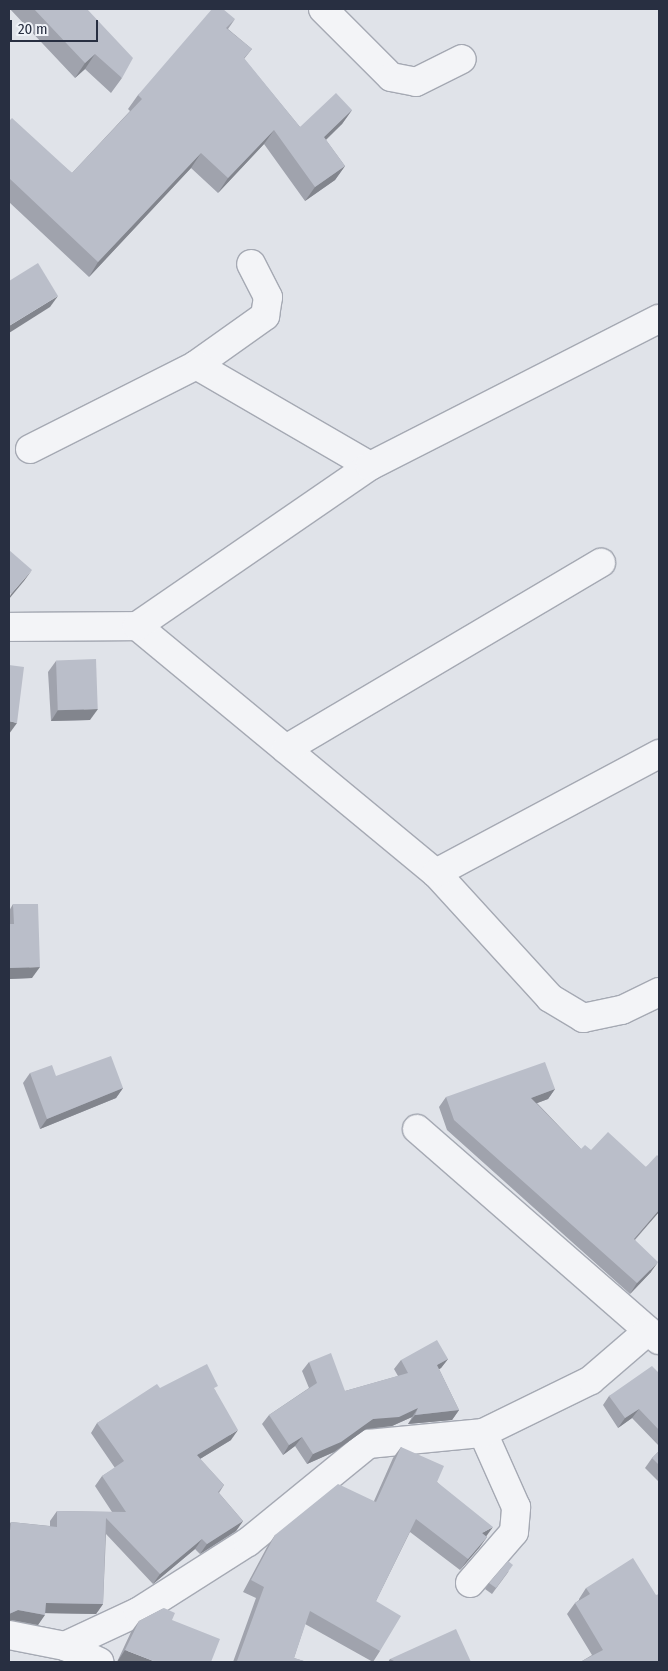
<!DOCTYPE html>
<html>
<head>
<meta charset="utf-8">
<style>
	body { margin:0 }
	#map { position:relative; width:668px; height:1671px; overflow:hidden; background:#e0e3e9; font-family:"Fira Sans Condensed",sans-serif }
	div>[style] { position:absolute }
	[style*='--x'] { left:calc(var(--x)*1px); top:calc(var(--y)*1px); width:calc(var(--w)*1px); rotate:calc(var(--a)*1deg) }
	.roads { filter:drop-shadow(1px 0 #a5a9b3) drop-shadow(-1px 0 #a5a9b3) drop-shadow(0 1px #a5a9b3) drop-shadow(0 -1px #a5a9b3) }
	.minor>* { height:28px; margin:-14px; padding:0 14px; transform-origin:14px; border-radius:14px; background:#f3f4f7 }
	.wall>* { inset:0; background:#a0a3ad }
	.shaded-wall>* { inset:0; background:#82858d }
	.building>* { inset:0; background:#babec9; transform-origin:0 0 }
	span { translate:-50% -50%; white-space:nowrap; text-align:center; line-height:1.15; -webkit-text-stroke:4px #eff2f7; paint-order:stroke }
	.frame { position:absolute; inset:0; border:10px solid #282f41; pointer-events:none }
	.scale { position:absolute; left:10px; top:20px; width:88px; height:22px; box-sizing:border-box; border:2px solid #282f41; border-top:0; padding-left:6px; font-size:15px; line-height:18px; white-space:nowrap; color:#282f41; -webkit-text-stroke:4px #eff2f7; paint-order:stroke }
</style>
</head>
<body>
<div id="map">
	<div class="roads">
		<div class="minor">
			<div style="--x:323;--y:9;--w:96;--a:45"></div>
			<div style="--x:391;--y:77;--w:25;--a:11"></div>
			<div style="--x:416;--y:82;--w:51;--a:-26.6"></div>
			<div style="--x:196;--y:365;--w:85;--a:-35.4"></div>
			<div style="--x:265;--y:316;--w:19;--a:-81"></div>
			<div style="--x:268;--y:297;--w:37;--a:-117"></div>
			<div style="--x:30;--y:449;--w:186;--a:-26.8"></div>
			<div style="--x:196;--y:365;--w:201;--a:30.1"></div>
			<div style="--x:137;--y:626;--w:388;--a:39.6"></div>
			<div style="--x:436;--y:873;--w:169;--a:47.6"></div>
			<div style="--x:550;--y:998;--w:39;--a:31"></div>
			<div style="--x:583;--y:1018;--w:40;--a:-12"></div>
			<div style="--x:622;--y:1010;--w:41;--a:-25.9"></div>
			<div style="--x:9;--y:627;--w:128;--a:-0.4"></div>
			<div style="--x:137;--y:626;--w:283;--a:-34.5"></div>
			<div style="--x:370;--y:466;--w:324;--a:-27"></div>
			<div style="--x:286;--y:749;--w:366;--a:-30.6"></div>
			<div style="--x:436;--y:873;--w:253;--a:-28.1"></div>
			<div style="--x:417;--y:1129;--w:321;--a:41.1"></div>
			<div style="--x:470;--y:1583;--w:67;--a:-49.2"></div>
			<div style="--x:514;--y:1532;--w:25;--a:-85"></div>
			<div style="--x:516;--y:1507;--w:81;--a:-114"></div>
			<div style="--x:9;--y:1635;--w:57;--a:11.1"></div>
			<div style="--x:65;--y:1646;--w:38;--a:25"></div>
			<div style="--x:65;--y:1646;--w:81;--a:-25"></div>
			<div style="--x:138;--y:1612;--w:130;--a:-32.5"></div>
			<div style="--x:248;--y:1542;--w:155;--a:-39.2"></div>
			<div style="--x:368;--y:1444;--w:116;--a:-5.5"></div>
			<div style="--x:483;--y:1433;--w:120;--a:-26.1"></div>
			<div style="--x:591;--y:1380;--w:75;--a:-40.7"></div>
		</div>
	</div>
	<div class="wall">
		<div style="clip-path:polygon(10px 9px,87px 9px,122px 78px,111px 93px,85px 69px,75px 78px)"></div>
		<div style="clip-path:polygon(235px 19px,228px 29px,252px 49px,244px 59px,300px 127px,352px 110px,342px 124px,326px 140px,345px 166px,335px 180px,305px 201px,264px 144px,218px 193px,191px 168px,89px 277px,9px 202px,9px 121px,72px 173px,130px 111px,128px 109px,138px 95px)"></div>
		<div style="clip-path:polygon(56px 661px,90px 720px,51px 721px,48px 672px)"></div>
		<div style="clip-path:polygon(13px 904px,32px 978px,9px 979px,9px 911px)"></div>
		<div style="clip-path:polygon(30px 1073px,56px 1076px,123px 1088px,116px 1098px,40px 1129px,23px 1083px)"></div>
		<div style="clip-path:polygon(555px 1089px,548px 1099px,537px 1103px,581px 1149px,591px 1150px,646px 1167px,659px 1157px,659px 1212px,635px 1240px,651px 1272px,630px 1294px,447px 1130px,439px 1107px,446px 1097px)"></div>
		<div style="clip-path:polygon(448px 1359px,441px 1368px,439px 1369px,459px 1410px,452px 1420px,408px 1424px,412px 1417px,392px 1426px,366px 1429px,334px 1452px,307px 1464px,295px 1446px,283px 1455px,262px 1424px,269px 1415px,309px 1388px,302px 1371px,309px 1362px,345px 1391px,398px 1376px,394px 1369px,401px 1360px)"></div>
		<div style="clip-path:polygon(659px 1373px,659px 1446px,632px 1418px,618px 1428px,603px 1405px,609px 1396px)"></div>
		<div style="clip-path:polygon(160px 1388px,215px 1390px,231px 1440px,200px 1459px,224px 1485px,219px 1493px,243px 1521px,236px 1531px,200px 1554px,195px 1549px,153px 1584px,106px 1534px,103px 1604px,96px 1614px,45px 1613px,38px 1625px,12px 1620px,9px 1621px,9px 1525px,11px 1522px,50px 1526px,50px 1521px,57px 1511px,112px 1512px,95px 1486px,102px 1476px,115px 1468px,91px 1433px,97px 1423px)"></div>
		<div style="clip-path:polygon(401px 1447px,437px 1482px,487px 1537px,479px 1548px,460px 1570px,410px 1532px,376px 1601px,380px 1651px,373px 1662px,305px 1624px,294px 1658px,307px 1662px,233px 1662px,256px 1598px,243px 1592px,267px 1547px,275px 1535px,374px 1501px,393px 1458px)"></div>
		<div style="clip-path:polygon(659px 1451px,659px 1482px,645px 1468px,652px 1458px)"></div>
		<div style="clip-path:polygon(509px 1571px,492px 1594px,485px 1589px,489px 1583px)"></div>
		<div style="clip-path:polygon(586px 1588px,656px 1595px,659px 1662px,581px 1662px,582px 1661px,592px 1655px,567px 1614px,575px 1603px,579px 1600px,579px 1599px)"></div>
		<div style="clip-path:polygon(164px 1608px,117px 1662px,131px 1632px,139px 1621px)"></div>
		<div style="clip-path:polygon(390px 1659px,471px 1662px,388px 1662px)"></div>
	</div>
	<div class="shaded-wall">
		<div style="clip-path:polygon(95px 54px,85px 69px,75px 78px,85px 63px)"></div>
		<div style="clip-path:polygon(352px 110px,342px 124px,314px 151px,324px 137px)"></div>
		<div style="clip-path:polygon(274px 130px,264px 144px,218px 193px,228px 178px)"></div>
		<div style="clip-path:polygon(201px 153px,191px 168px,89px 277px,98px 262px)"></div>
		<div style="clip-path:polygon(345px 166px,335px 180px,305px 201px,315px 187px)"></div>
		<div style="clip-path:polygon(58px 296px,50px 307px,9px 333px,9px 326px)"></div>
		<div style="clip-path:polygon(32px 570px,24px 581px,9px 599px,9px 598px,11px 594px)"></div>
		<div style="clip-path:polygon(98px 709px,90px 720px,51px 721px,58px 710px)"></div>
		<div style="clip-path:polygon(9px 721px,17px 723px,9px 734px)"></div>
		<div style="clip-path:polygon(40px 967px,32px 978px,9px 979px,9px 968px)"></div>
		<div style="clip-path:polygon(123px 1088px,116px 1098px,40px 1129px,47px 1119px)"></div>
		<div style="clip-path:polygon(555px 1089px,548px 1099px,524px 1108px,531px 1098px)"></div>
		<div style="clip-path:polygon(659px 1210px,659px 1212px,626px 1249px,634px 1239px)"></div>
		<div style="clip-path:polygon(658px 1262px,651px 1272px,630px 1294px,637px 1283px)"></div>
		<div style="clip-path:polygon(448px 1359px,441px 1368px,431px 1374px,437px 1365px)"></div>
		<div style="clip-path:polygon(418px 1408px,412px 1417px,392px 1426px,366px 1429px,334px 1452px,307px 1464px,313px 1454px,373px 1419px)"></div>
		<div style="clip-path:polygon(639px 1409px,632px 1418px,618px 1428px,625px 1418px)"></div>
		<div style="clip-path:polygon(459px 1410px,452px 1420px,408px 1424px,415px 1415px)"></div>
		<div style="clip-path:polygon(238px 1430px,231px 1440px,190px 1465px,197px 1455px)"></div>
		<div style="clip-path:polygon(302px 1437px,295px 1446px,283px 1455px,289px 1445px)"></div>
		<div style="clip-path:polygon(243px 1521px,236px 1531px,200px 1554px,207px 1544px)"></div>
		<div style="clip-path:polygon(493px 1527px,485px 1538px,482px 1533px)"></div>
		<div style="clip-path:polygon(487px 1537px,479px 1548px,460px 1570px,468px 1559px)"></div>
		<div style="clip-path:polygon(202px 1539px,195px 1549px,153px 1584px,160px 1574px)"></div>
		<div style="clip-path:polygon(46px 1603px,103px 1604px,96px 1614px,39px 1613px)"></div>
		<div style="clip-path:polygon(18px 1610px,45px 1615px,38px 1625px,12px 1620px,9px 1621px,9px 1614px)"></div>
		<div style="clip-path:polygon(125px 1650px,156px 1662px,117px 1662px)"></div>
	</div>
	<div class="building">
		<div style="clip-path:polygon(34px 9px,87px 9px,133px 58px,122px 78px,95px 54px,85px 63px)"></div>
		<div style="clip-path:polygon(212px 9px,223px 9px,235px 19px,226px 28px,252px 49px,244px 58px,300px 127px,336px 93px,352px 110px,324px 137px,345px 166px,315px 187px,274px 130px,228px 178px,201px 153px,98px 262px,9px 178px,9px 121px,12px 118px,72px 173px,142px 99px,138px 95px)"></div>
		<div style="clip-path:polygon(38px 263px,58px 296px,9px 326px,9px 281px)"></div>
		<div style="clip-path:polygon(9px 550px,32px 570px,11px 594px,9px 592px)"></div>
		<div style="left:96px;top:659px;width:50px;height:40px;rotate:88deg"></div>
		<div style="clip-path:polygon(9px 665px,24px 667px,17px 723px,9px 721px)"></div>
		<div style="clip-path:polygon(13px 904px,38px 904px,40px 967px,9px 968px,9px 924px,14px 924px)"></div>
		<div style="clip-path:polygon(111px 1056px,123px 1088px,47px 1119px,30px 1073px,52px 1065px,56px 1076px)"></div>
		<div style="clip-path:polygon(545px 1062px,555px 1089px,531px 1098px,581px 1149px,585px 1145px,591px 1150px,608px 1132px,646px 1167px,657px 1155px,659px 1157px,659px 1210px,634px 1239px,658px 1262px,637px 1283px,454px 1120px,446px 1097px)"></div>
		<div style="clip-path:polygon(437px 1340px,448px 1359px,437px 1365px,459px 1410px,415px 1415px,418px 1408px,399px 1417px,373px 1419px,341px 1442px,313px 1454px,302px 1437px,289px 1445px,269px 1415px,317px 1383px,309px 1362px,331px 1353px,345px 1391px,408px 1373px,401px 1360px)"></div>
		<div style="clip-path:polygon(207px 1364px,218px 1386px,214px 1388px,238px 1430px,197px 1455px,224px 1485px,218px 1492px,243px 1521px,207px 1544px,202px 1539px,160px 1574px,106px 1518px,103px 1604px,46px 1603px,45px 1615px,18px 1610px,9px 1614px,9px 1539px,11px 1522px,57px 1527px,57px 1511px,126px 1512px,102px 1476px,124px 1461px,97px 1423px,157px 1384px,160px 1388px)"></div>
		<div style="clip-path:polygon(652px 1366px,659px 1373px,659px 1430px,639px 1409px,625px 1418px,609px 1396px)"></div>
		<div style="clip-path:polygon(401px 1447px,444px 1466px,437px 1482px,493px 1527px,482px 1533px,487px 1537px,468px 1559px,416px 1519px,376px 1601px,401px 1616px,380px 1651px,310px 1611px,294px 1658px,307px 1662px,240px 1662px,237px 1661px,264px 1587px,251px 1580px,275px 1535px,338px 1484px,376px 1502px)"></div>
		<div style="clip-path:polygon(659px 1451px,659px 1465px,652px 1458px)"></div>
		<div style="clip-path:polygon(633px 1558px,656px 1595px,659px 1594px,659px 1662px,582px 1662px,582px 1661px,603px 1650px,575px 1603px,590px 1594px,586px 1588px)"></div>
		<div style="clip-path:polygon(508px 1561px,513px 1565px,496px 1588px,489px 1583px)"></div>
		<div style="clip-path:polygon(164px 1608px,175px 1613px,172px 1620px,220px 1639px,211px 1662px,156px 1662px,125px 1650px,139px 1621px)"></div>
		<div style="clip-path:polygon(456px 1629px,471px 1662px,396px 1662px,390px 1659px)"></div>
	</div>
	<div class="frame"></div>
	<div class="scale">20 m</div>
</div>
</body>
</html>
